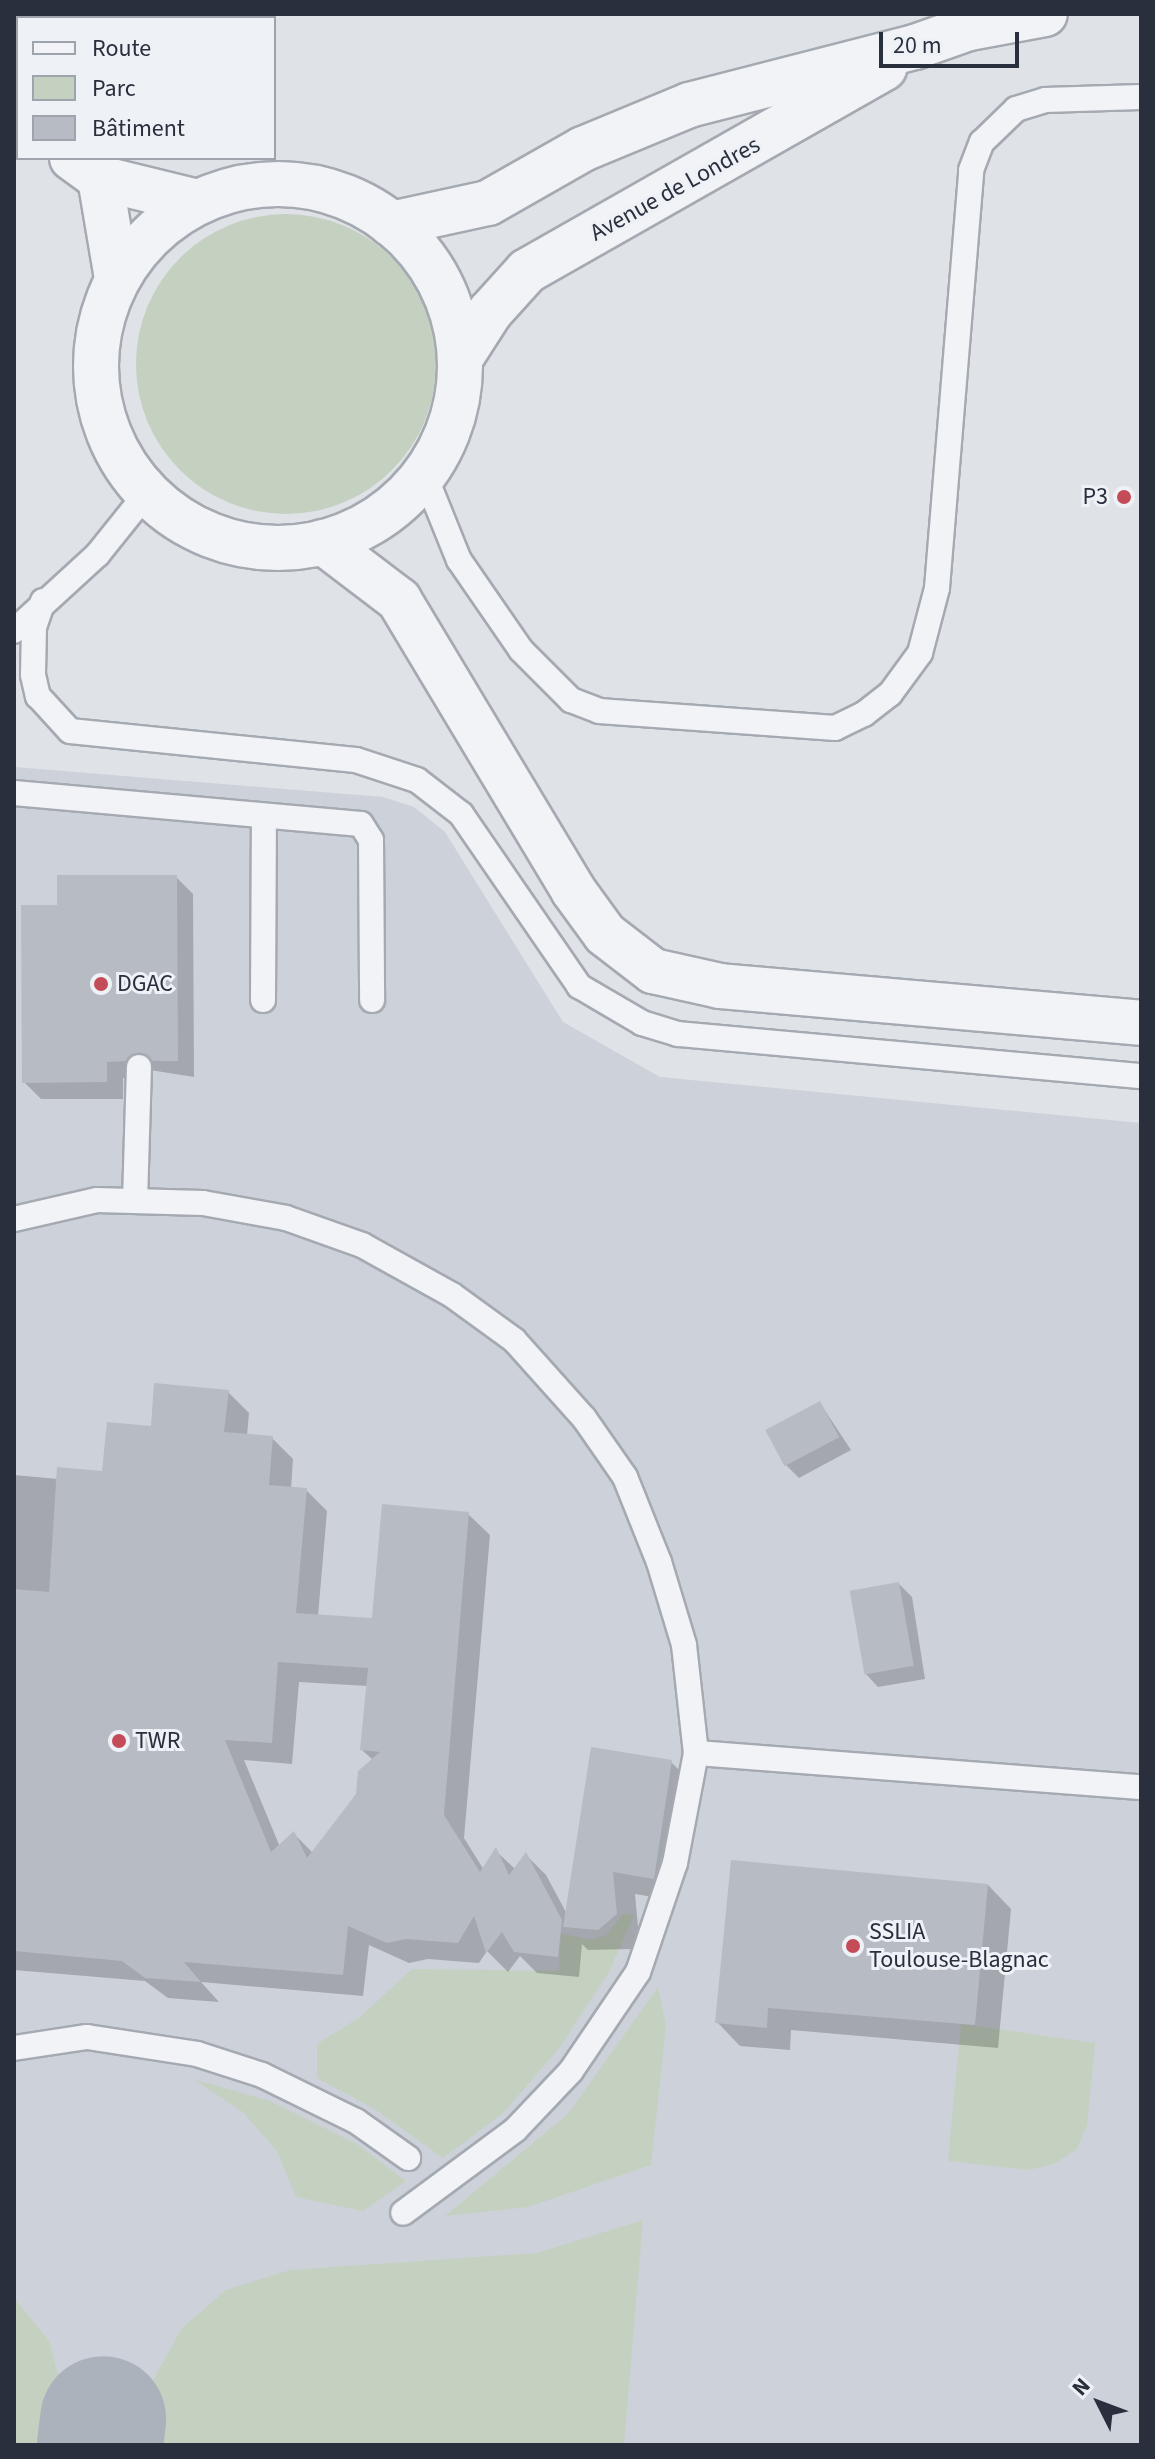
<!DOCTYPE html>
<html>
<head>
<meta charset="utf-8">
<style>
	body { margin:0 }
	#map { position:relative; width:1155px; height:2459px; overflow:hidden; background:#dfe2e7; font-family:"Source Sans 3",sans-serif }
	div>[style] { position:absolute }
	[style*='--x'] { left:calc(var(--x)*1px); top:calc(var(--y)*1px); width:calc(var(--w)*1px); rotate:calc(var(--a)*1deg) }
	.built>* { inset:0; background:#cdd1d9 }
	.green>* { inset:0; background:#c4d1c1 }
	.round { border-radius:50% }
	.shadow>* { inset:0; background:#0003 }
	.taxiway>* { height:126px; margin:-63px; padding:0 63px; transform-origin:63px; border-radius:63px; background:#acb2bc }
	.building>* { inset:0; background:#b7bbc4; transform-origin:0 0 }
	.roads { filter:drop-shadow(2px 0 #a5a9b1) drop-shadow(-2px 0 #a5a9b1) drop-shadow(0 2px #a5a9b1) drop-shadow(0 -2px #a5a9b1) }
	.service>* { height:24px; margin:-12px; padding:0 12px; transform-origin:12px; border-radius:12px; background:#f1f3f6 }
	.minor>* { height:44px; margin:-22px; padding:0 22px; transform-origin:22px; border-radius:22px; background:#f1f3f6 }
	.minor>.ring { margin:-22px; padding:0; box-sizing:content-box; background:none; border:44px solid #f1f3f6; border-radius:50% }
	.dots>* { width:22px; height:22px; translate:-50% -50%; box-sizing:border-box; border:4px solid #eef1f5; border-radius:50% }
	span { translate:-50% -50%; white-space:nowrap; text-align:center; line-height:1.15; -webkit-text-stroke:6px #eef1f5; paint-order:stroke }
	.street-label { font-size:24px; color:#292f3d }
	.poi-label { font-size:24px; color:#292f3d }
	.right { translate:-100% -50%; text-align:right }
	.left { translate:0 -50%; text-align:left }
	.frame { position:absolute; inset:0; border:16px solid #292f3d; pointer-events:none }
	.legend { position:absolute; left:16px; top:16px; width:260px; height:144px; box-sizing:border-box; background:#eef1f5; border:2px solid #9fa3ab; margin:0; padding:10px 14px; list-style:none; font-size:24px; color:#292f3d }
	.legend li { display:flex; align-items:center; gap:16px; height:40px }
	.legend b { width:40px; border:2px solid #9fa3ab }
	.north { position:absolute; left:1059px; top:2363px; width:80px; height:80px; -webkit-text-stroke:6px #eef1f5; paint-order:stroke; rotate:312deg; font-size:22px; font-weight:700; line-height:32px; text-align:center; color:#292f3d }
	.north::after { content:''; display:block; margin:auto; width:28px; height:36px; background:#292f3d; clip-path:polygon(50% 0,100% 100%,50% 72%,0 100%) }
	.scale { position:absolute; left:879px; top:32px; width:140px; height:36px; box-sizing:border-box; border:4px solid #292f3d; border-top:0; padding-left:10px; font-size:24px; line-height:28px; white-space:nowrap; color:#292f3d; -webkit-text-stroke:6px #eef1f5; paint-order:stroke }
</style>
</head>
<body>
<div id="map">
	<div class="built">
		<div style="clip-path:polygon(14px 767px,383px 797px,414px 807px,445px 832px,563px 1022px,660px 1077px,1141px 1123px,1141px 2445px,14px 2445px)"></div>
	</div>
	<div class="green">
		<div class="round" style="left:136px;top:214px;width:300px;height:300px"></div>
		<div style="clip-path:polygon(623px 1914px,634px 1915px,609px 1972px,560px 2047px,503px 2113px,443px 2158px,376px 2110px,317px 2078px,317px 2044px,360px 2017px,412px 1969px,559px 1971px,561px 1933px,591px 1940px,606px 1935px)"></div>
		<div style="clip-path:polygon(658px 1987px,666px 2026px,651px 2165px,528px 2207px,445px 2216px,568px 2114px)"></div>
		<div style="clip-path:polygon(961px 2024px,1095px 2043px,1087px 2125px,1077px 2149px,1054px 2164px,1029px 2170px,948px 2161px)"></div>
		<div style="clip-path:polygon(193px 2079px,270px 2101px,357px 2144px,406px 2181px,363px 2211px,296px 2197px,277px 2151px,243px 2112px)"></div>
		<div style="clip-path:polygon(643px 2220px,624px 2445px,137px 2445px,141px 2402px,182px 2328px,226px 2290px,290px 2270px,537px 2253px)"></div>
		<div style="clip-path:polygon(14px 2298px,49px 2341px,63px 2394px,60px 2445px,14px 2445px)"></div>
	</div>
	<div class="shadow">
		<div style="clip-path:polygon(176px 877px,193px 894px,194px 1077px,150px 1070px,143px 1078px,123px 1078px,123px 1099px,41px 1099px,24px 1082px,59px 907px)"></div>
		<div style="clip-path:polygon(evenodd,228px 1392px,249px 1413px,247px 1436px,272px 1438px,293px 1459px,291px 1489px,306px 1490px,327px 1511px,318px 1616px,374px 1621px,468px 1514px,490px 1535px,464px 1838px,484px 1870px,496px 1851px,515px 1869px,526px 1855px,546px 1875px,567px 1914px,671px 1762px,694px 1785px,677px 1901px,635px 1894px,639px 1938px,632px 1949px,588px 1950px,582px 1944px,579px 1977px,537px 1973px,520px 1956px,508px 1972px,487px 1951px,479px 1963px,428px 1959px,409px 1963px,369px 1945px,363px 1996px,201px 1982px,219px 2002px,168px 1998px,145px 1981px,14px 1970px,14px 1475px,58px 1479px,104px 1473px,153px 1428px,228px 1392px,299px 1682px,368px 1686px,362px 1750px,373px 1760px,358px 1795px,313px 1853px,294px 1834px,280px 1847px,244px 1760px,292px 1764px,299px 1682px)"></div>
		<div style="clip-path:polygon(820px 1403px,851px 1450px,799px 1478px,786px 1465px)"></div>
		<div style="clip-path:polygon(899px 1584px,912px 1597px,925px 1679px,878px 1687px,866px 1674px)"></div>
		<div style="clip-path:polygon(988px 1885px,1011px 1909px,998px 2048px,791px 2030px,790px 2050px,740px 2046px,717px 2022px)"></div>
	</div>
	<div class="taxiway">
		<div style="--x:100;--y:2445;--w:26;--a:-83"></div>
	</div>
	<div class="building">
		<div style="clip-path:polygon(57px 875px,177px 875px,178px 1061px,153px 1061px,139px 1052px,125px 1061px,107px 1062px,107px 1082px,22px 1083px,21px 905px,57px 905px)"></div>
		<div style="clip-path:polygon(evenodd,154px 1383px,229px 1390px,224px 1432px,273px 1436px,269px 1485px,307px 1488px,296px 1613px,372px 1618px,382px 1504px,469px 1512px,444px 1815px,480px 1872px,496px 1847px,509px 1875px,526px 1852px,562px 1920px,558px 1957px,514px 1952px,502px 1932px,486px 1953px,474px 1916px,458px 1943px,406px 1939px,387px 1943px,348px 1926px,343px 1975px,184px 1962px,201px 1982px,145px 1978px,122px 1961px,14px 1951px,14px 1589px,49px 1592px,57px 1467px,102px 1471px,107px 1422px,151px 1426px,154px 1383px,278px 1662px,368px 1668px,360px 1750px,380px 1752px,358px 1771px,356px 1794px,307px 1858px,294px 1831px,271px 1852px,225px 1740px,272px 1743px,278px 1662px)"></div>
		<div style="left:820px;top:1401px;width:41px;height:62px;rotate:62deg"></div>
		<div style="left:899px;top:1582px;width:85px;height:50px;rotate:80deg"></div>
		<div style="clip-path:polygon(591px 1747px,672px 1760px,654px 1879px,613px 1872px,617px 1914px,598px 1930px,563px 1927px)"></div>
		<div style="clip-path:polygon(731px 1860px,988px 1884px,975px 2025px,768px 2008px,767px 2028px,715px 2023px)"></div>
	</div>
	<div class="roads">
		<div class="service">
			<div style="--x:425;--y:476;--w:91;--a:68"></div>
			<div style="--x:459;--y:560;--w:109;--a:55.4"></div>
			<div style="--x:521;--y:650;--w:71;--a:45"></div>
			<div style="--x:571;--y:700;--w:30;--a:21"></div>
			<div style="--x:599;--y:711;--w:237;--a:4.1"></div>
			<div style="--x:835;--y:728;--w:32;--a:-26"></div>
			<div style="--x:864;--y:714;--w:33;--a:-38"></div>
			<div style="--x:890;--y:694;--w:51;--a:-53.8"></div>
			<div style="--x:920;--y:653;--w:67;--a:-75.3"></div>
			<div style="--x:937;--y:588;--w:419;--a:-85.3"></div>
			<div style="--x:971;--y:170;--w:30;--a:-69"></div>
			<div style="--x:982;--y:142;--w:47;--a:-44.1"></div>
			<div style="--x:1016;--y:109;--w:30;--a:-17"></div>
			<div style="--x:1045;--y:100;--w:96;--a:-1.8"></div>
			<div style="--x:43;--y:601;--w:28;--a:109"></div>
			<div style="--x:34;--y:627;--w:48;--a:91.2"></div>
			<div style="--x:33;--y:675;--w:22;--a:77"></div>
			<div style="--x:38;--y:696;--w:47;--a:47.6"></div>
			<div style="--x:70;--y:731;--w:287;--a:5.8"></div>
			<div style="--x:356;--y:760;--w:64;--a:18.2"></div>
			<div style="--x:417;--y:780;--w:56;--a:37.7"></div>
			<div style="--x:461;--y:814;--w:209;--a:55.5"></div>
			<div style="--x:579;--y:986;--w:73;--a:30.4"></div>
			<div style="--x:642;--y:1023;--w:38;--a:17"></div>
			<div style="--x:678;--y:1034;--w:465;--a:5.2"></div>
			<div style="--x:14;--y:631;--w:114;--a:-42.5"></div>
			<div style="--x:98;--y:554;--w:77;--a:-51.3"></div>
			<div style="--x:14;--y:793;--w:348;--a:5.1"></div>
			<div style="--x:361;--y:824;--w:19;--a:58"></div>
			<div style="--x:371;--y:840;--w:160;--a:89.6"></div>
			<div style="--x:263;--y:1000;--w:183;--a:-89.7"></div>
			<div style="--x:135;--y:1201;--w:134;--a:-88.3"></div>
			<div style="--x:14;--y:1219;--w:85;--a:-12.9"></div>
			<div style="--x:97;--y:1200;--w:106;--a:1.6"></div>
			<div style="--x:203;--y:1203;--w:84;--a:10.2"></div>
			<div style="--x:286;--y:1218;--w:81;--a:19.6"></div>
			<div style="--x:362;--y:1245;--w:103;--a:29.1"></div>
			<div style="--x:452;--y:1295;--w:77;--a:36"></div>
			<div style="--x:514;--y:1340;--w:105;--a:48.1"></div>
			<div style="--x:584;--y:1418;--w:72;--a:55.2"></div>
			<div style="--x:625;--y:1477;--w:92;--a:68.2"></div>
			<div style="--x:659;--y:1562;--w:87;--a:73.2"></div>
			<div style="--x:684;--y:1645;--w:109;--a:83.7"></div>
			<div style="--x:696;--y:1753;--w:112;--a:100.8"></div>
			<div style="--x:675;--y:1863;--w:115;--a:108.7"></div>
			<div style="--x:638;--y:1972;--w:120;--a:124.1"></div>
			<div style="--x:571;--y:2071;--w:81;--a:133.5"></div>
			<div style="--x:515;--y:2130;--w:139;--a:143.5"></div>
			<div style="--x:696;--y:1753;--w:446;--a:4.4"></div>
			<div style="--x:14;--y:2048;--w:74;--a:-8.6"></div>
			<div style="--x:87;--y:2037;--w:111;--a:8.8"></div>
			<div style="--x:197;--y:2054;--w:68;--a:17.9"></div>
			<div style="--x:262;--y:2075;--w:105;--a:26.1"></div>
			<div style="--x:356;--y:2121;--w:64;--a:35.4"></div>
		</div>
		<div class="minor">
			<div style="--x:14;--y:116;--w:5;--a:37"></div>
			<div style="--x:72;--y:158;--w:34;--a:36"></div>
			<div style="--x:100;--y:178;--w:101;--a:13.8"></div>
			<div style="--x:100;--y:178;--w:102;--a:80.4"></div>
			<div class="ring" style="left:96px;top:184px;width:320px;height:320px"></div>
			<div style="--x:391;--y:224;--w:99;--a:-12.2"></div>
			<div style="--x:488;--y:203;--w:109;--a:-29.6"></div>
			<div style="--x:583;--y:149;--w:115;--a:-22.5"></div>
			<div style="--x:689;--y:105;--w:233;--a:-14.4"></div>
			<div style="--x:915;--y:47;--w:57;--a:-19.4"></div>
			<div style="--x:969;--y:28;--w:77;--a:-10.4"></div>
			<div style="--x:460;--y:359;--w:56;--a:-57.4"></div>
			<div style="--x:490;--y:312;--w:55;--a:-47.9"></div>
			<div style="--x:527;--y:271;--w:411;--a:-29.6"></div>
			<div style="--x:323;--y:542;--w:96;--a:37.3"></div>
			<div style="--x:399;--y:600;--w:338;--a:59"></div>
			<div style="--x:573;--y:890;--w:54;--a:54"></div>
			<div style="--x:605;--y:934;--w:61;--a:37.6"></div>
			<div style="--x:653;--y:971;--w:69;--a:12.6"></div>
			<div style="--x:720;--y:986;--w:423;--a:5"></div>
		</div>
	</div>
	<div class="dots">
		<div style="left:1124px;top:497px;background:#c44c59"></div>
		<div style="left:101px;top:984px;background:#c44c59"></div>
		<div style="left:119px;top:1741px;background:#c44c59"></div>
		<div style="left:853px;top:1946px;background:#c44c59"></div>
	</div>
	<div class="street-label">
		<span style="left:675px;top:189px;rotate:-29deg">Avenue de Londres</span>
	</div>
	<div class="poi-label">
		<span class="right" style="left:1108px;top:497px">P3</span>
		<span class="left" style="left:117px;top:984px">DGAC</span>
		<span class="left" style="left:135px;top:1741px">TWR</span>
		<span class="left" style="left:869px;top:1946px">SSLIA<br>Toulouse-Blagnac</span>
	</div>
	<div class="frame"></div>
	<ul class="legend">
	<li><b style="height:10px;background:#f1f3f6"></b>Route</li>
	<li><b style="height:22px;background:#c4d1c1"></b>Parc</li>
	<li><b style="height:22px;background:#b7bbc4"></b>Bâtiment</li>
	</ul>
	<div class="north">N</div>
	<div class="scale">20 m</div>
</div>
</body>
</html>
